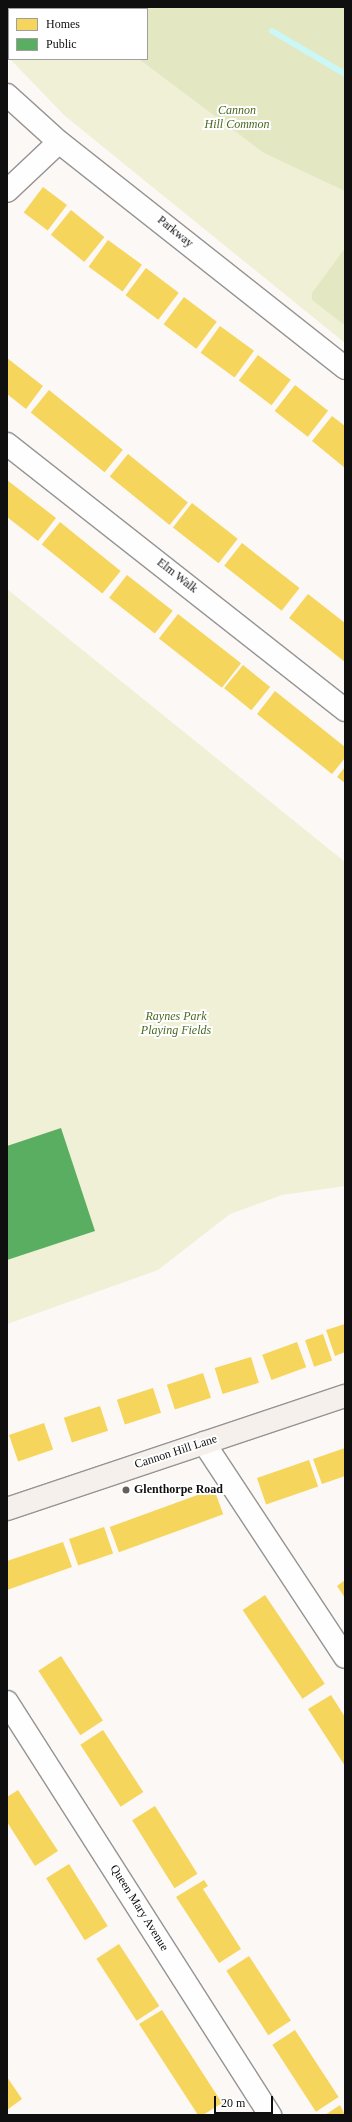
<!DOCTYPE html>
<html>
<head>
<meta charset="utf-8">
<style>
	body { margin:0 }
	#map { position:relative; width:352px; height:2122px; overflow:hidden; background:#fcf8f5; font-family:"Times New Roman",serif }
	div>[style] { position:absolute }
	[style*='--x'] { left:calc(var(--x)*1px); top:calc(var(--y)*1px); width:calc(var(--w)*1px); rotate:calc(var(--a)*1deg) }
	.green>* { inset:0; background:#eff0d5 }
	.forest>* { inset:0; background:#e3e8c2 }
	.homes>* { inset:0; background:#f6d55c; transform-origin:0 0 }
	.public>* { inset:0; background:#5aae61 }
	.stream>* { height:6px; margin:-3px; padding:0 3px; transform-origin:3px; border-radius:3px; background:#cbf7f6 }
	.roads { filter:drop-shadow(1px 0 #969493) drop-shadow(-1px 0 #969493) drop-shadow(0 1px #969493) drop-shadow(0 -1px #969493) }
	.street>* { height:22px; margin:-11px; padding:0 11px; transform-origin:11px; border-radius:11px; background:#fffefe }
	.secondary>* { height:22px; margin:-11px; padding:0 11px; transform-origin:11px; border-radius:11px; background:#f5f0eb }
	.dots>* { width:11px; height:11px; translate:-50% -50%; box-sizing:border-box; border:2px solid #fff; border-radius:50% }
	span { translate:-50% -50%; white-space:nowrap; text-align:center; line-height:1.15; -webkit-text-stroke:4px #fff; paint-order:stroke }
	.park-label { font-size:12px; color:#49681e; font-style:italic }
	.street-label { font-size:12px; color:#0f0f0f }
	.poi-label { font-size:12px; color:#0f0f0f; font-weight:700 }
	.left { translate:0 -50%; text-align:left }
	.frame { position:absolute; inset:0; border:8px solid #0f0f0f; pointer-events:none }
	.legend { position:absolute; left:8px; top:8px; width:140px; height:52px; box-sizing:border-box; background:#fff; border:1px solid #9f9f9f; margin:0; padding:5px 7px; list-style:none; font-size:12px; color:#0f0f0f }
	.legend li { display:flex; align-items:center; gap:8px; height:20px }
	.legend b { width:20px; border:1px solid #9f9f9f }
	.scale { position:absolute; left:214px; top:2096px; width:59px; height:18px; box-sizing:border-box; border:2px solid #0f0f0f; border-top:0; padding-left:5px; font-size:12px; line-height:14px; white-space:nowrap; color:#0f0f0f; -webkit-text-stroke:3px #fff; paint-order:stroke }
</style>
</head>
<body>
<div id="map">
	<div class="green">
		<div style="clip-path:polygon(7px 7px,345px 7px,345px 343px,65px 116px,10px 59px,147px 59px,147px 9px,9px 9px,9px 58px)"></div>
		<div style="clip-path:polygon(7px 589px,345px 862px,345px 1186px,282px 1195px,230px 1214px,158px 1270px,7px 1324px)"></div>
	</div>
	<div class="forest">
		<div style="clip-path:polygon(80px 7px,345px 7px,345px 191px,264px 153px,139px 59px,147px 59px,147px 9px)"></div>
		<div style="clip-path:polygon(345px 248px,345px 324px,343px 324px,312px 300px,312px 293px)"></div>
	</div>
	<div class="homes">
		<div style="left:43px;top:187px;width:30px;height:32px;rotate:37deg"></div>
		<div style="left:71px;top:210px;width:43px;height:32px;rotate:39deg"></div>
		<div style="left:108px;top:240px;width:42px;height:33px;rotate:36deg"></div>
		<div style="left:146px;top:268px;width:41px;height:34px;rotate:37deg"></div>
		<div style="left:184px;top:297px;width:41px;height:34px;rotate:37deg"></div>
		<div style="left:220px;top:326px;width:42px;height:33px;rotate:36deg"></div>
		<div style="left:258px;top:355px;width:41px;height:32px;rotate:37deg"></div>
		<div style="clip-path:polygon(7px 358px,43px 386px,26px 409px,7px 394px)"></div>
		<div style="left:295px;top:385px;width:42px;height:33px;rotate:38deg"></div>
		<div style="left:49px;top:390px;width:95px;height:29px;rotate:39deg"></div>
		<div style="clip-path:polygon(332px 416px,345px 426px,345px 468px,312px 441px)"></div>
		<div style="left:128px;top:454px;width:77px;height:29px;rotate:39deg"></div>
		<div style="clip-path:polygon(7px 480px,56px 518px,38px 541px,7px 517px)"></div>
		<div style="left:192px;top:503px;width:58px;height:31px;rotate:38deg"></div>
		<div style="left:60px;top:522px;width:78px;height:29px;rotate:39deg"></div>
		<div style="left:242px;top:543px;width:73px;height:29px;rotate:38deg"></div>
		<div style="left:127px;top:575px;width:58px;height:29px;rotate:38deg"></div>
		<div style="clip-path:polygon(308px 594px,345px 623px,345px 662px,289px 618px)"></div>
		<div style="left:178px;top:614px;width:80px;height:31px;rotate:38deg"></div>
		<div style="left:243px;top:665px;width:35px;height:30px;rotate:39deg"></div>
		<div style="clip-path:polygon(275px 691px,345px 747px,345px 758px,332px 774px,257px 714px)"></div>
		<div style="clip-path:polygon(345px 767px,345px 783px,337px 777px)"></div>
		<div style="clip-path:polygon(345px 1324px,345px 1352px,335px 1356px,326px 1330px)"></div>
		<div style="left:323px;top:1334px;width:28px;height:19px;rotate:71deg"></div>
		<div style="left:297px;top:1342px;width:27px;height:37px;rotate:70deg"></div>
		<div style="left:251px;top:1357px;width:27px;height:38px;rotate:73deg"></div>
		<div style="left:203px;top:1373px;width:26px;height:38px;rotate:72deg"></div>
		<div style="left:153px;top:1388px;width:26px;height:38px;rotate:72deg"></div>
		<div style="left:100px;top:1406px;width:26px;height:38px;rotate:72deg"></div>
		<div style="left:44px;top:1423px;width:28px;height:37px;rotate:71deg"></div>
		<div style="clip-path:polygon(345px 1448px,345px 1476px,322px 1484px,313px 1459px)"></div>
		<div style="left:309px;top:1460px;width:28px;height:55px;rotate:71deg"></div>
		<div style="left:214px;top:1489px;width:27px;height:111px;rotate:70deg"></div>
		<div style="left:104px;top:1527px;width:28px;height:37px;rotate:71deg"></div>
		<div style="clip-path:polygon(63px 1542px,72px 1567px,7px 1590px,7px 1561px)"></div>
		<div style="clip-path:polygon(345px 1580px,345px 1598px,337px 1586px)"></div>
		<div style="left:265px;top:1595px;width:107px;height:27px;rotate:56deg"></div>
		<div style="left:61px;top:1656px;width:77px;height:27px;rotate:57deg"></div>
		<div style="clip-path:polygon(331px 1695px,345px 1717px,345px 1766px,308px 1709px)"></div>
		<div style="left:103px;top:1730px;width:74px;height:27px;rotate:57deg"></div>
		<div style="clip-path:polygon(18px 1790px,58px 1851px,35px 1866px,7px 1822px,7px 1797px)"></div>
		<div style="left:155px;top:1806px;width:80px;height:27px;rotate:58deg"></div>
		<div style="left:69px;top:1864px;width:73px;height:27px;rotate:58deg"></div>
		<div style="clip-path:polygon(204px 1880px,208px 1886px,203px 1889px,241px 1949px,219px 1963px,176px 1897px)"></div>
		<div style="left:119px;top:1944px;width:74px;height:27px;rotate:57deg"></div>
		<div style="left:249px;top:1956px;width:77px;height:27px;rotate:57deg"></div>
		<div style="clip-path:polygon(162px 2010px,222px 2103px,203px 2115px,198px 2115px,139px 2024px)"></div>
		<div style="left:295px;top:2030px;width:80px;height:27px;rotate:57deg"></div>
		<div style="clip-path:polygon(7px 2077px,22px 2099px,7px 2110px)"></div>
		<div style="clip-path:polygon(340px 2105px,345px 2115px,325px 2115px)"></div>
	</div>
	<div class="public">
		<div style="clip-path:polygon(61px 1128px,95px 1231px,7px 1260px,7px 1146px)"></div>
	</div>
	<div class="stream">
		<div style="--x:272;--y:31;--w:85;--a:30.5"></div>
	</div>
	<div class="roads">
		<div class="street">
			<div style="--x:7;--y:95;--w:70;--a:42.1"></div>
			<div style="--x:59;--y:142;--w:365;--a:38.3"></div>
			<div style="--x:7;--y:191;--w:71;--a:-43.3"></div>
			<div style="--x:7;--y:444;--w:430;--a:38.2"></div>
			<div style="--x:204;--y:1443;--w:256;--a:56.6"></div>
			<div style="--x:7;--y:1702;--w:490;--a:57.5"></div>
		</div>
		<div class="secondary">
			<div style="--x:7;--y:1509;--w:356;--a:-18.5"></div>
		</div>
	</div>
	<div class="dots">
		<div style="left:126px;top:1490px;background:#626160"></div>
	</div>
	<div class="park-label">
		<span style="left:237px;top:118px">Cannon<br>Hill Common</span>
		<span style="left:176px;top:1024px">Raynes Park<br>Playing Fields</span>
	</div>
	<div class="street-label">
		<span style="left:175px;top:232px;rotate:39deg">Parkway</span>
		<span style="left:177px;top:576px;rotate:38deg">Elm Walk</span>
		<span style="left:176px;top:1452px;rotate:-18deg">Cannon Hill Lane</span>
		<span style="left:139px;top:1908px;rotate:58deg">Queen Mary Avenue</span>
	</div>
	<div class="poi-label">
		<span class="left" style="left:134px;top:1490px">Glenthorpe Road</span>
	</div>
	<div class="frame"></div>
	<ul class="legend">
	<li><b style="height:11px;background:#f6d55c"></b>Homes</li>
	<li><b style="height:11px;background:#5aae61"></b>Public</li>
	</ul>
	<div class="scale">20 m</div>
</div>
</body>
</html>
